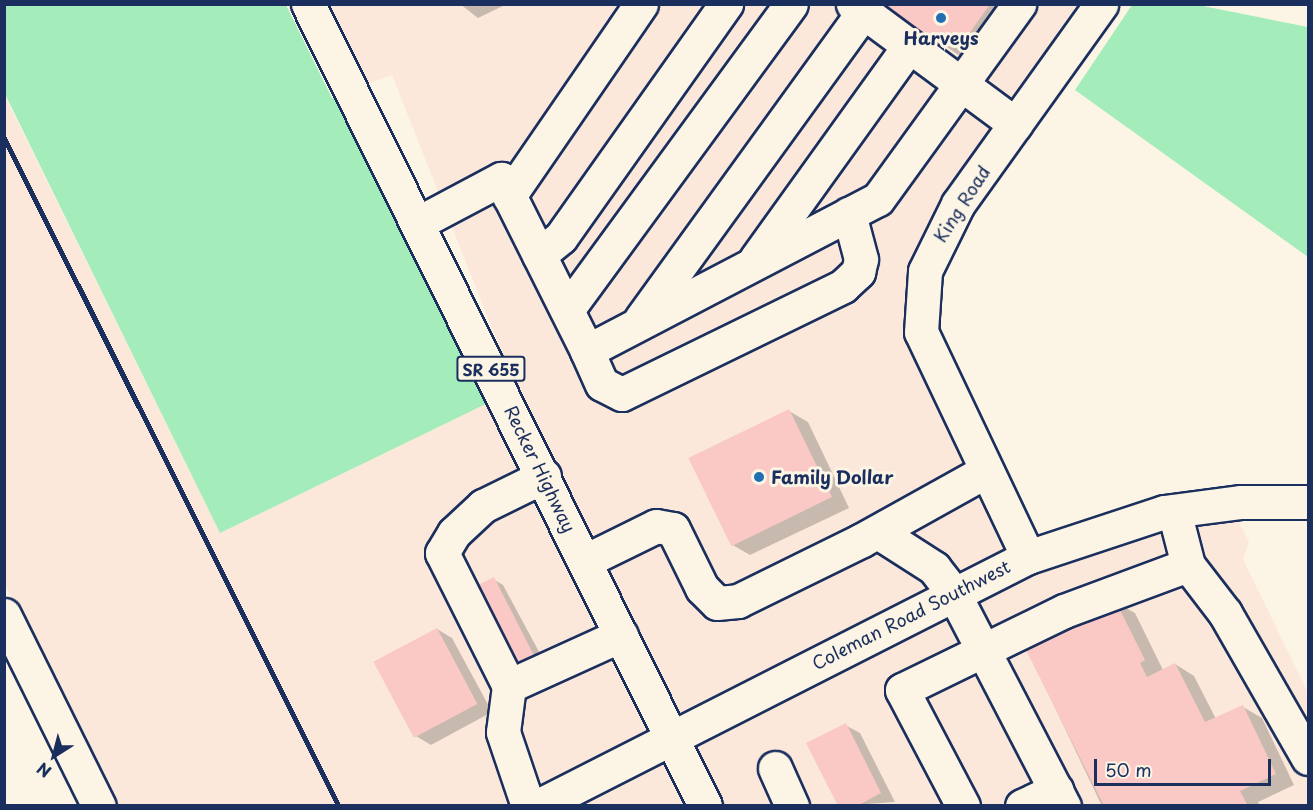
<!DOCTYPE html>
<html>
<head>
<meta charset="utf-8">
<style>
	body { margin:0 }
	#map { position:relative; width:1313px; height:810px; overflow:hidden; background:#fcf5e5; font-family:"Playpen Sans",sans-serif }
	div>[style] { position:absolute }
	[style*='--x'] { left:calc(var(--x)*1px); top:calc(var(--y)*1px); width:calc(var(--w)*1px); rotate:calc(var(--a)*1deg) }
	.built>* { inset:0; background:#fbe8db }
	.green>* { inset:0; background:#a4ecb9 }
	.shadow>* { inset:0; background:#0003 }
	.building>* { inset:0; background:#fac9c5; transform-origin:0 0 }
	.roads { filter:drop-shadow(2px 0 #1b2f5e) drop-shadow(-2px 0 #1b2f5e) drop-shadow(0 2px #1b2f5e) drop-shadow(0 -2px #1b2f5e) }
	.minor>* { height:33px; margin:-16.5px; padding:0 16.5px; transform-origin:16.5px; border-radius:16.5px; background:#fcf5e5 }
	.major>* { height:33px; margin:-16.5px; padding:0 16.5px; transform-origin:16.5px; border-radius:16.5px; background:#fcf5e5 }
	.rail>* { height:4.5px; margin:-2.25px; padding:0 2.25px; transform-origin:2.25px; border-radius:2.25px; background:#1b2f5e }
	.dots>* { width:16px; height:16px; translate:-50% -50%; box-sizing:border-box; border:3px solid #fcf5e5; border-radius:50% }
	span { translate:-50% -50%; white-space:nowrap; text-align:center; line-height:1.15; -webkit-text-stroke:6px #fcf5e5; paint-order:stroke }
	.shield-label span { padding:2px 4px; background:#fcf5e5; border:2px solid; border-radius:4px; -webkit-text-stroke-width:0 }
	.shield-label { font-size:16px; color:#1b2f5e; font-weight:700 }
	.poi-label { font-size:18px; color:#1b2f5e; font-weight:700 }
	.left { translate:0 -50%; text-align:left }
	.street-label { font-size:18px; color:#1b2f5e }
	.frame { position:absolute; inset:0; border:6px solid #1b2f5e; pointer-events:none }
	.north { position:absolute; left:24px; top:726px; width:60px; height:60px; -webkit-text-stroke:4px #fcf5e5; paint-order:stroke; rotate:216deg; font-size:16px; font-weight:700; line-height:24px; text-align:center; color:#1b2f5e }
	.north::after { content:''; display:block; margin:auto; width:21px; height:27px; background:#1b2f5e; clip-path:polygon(50% 0,100% 100%,50% 72%,0 100%) }
	.scale { position:absolute; left:1094px; top:759px; width:177px; height:27px; box-sizing:border-box; border:3px solid #1b2f5e; border-top:0; padding-left:8px; font-size:18px; line-height:21px; white-space:nowrap; color:#1b2f5e; -webkit-text-stroke:4px #fcf5e5; paint-order:stroke }
</style>
</head>
<body>
<div id="map">
	<div class="built">
		<div style="clip-path:polygon(323px 5px,1087px 5px,948px 197px,924px 376px,1010px 551px,676px 718px,516px 389px,392px 75px,365px 85px)"></div>
		<div style="clip-path:polygon(4px 94px,220px 533px,492px 401px,653px 731px,513px 805px,114px 805px,5px 585px)"></div>
		<div style="clip-path:polygon(1236px 516px,1249px 542px,1243px 559px,1308px 693px,1308px 805px,720px 805px,688px 741px,1022px 574px,1121px 536px)"></div>
		<div style="clip-path:polygon(664px 753px,690px 806px,566px 806px)"></div>
	</div>
	<div class="green">
		<div style="clip-path:polygon(5px 5px,286px 5px,332px 98px,340px 96px,492px 401px,220px 533px,5px 94px)"></div>
		<div style="clip-path:polygon(1132px 5px,1203px 6px,1308px 27px,1308px 257px,1075px 90px)"></div>
	</div>
	<div class="shadow">
		<div style="clip-path:polygon(460px 4px,507px 4px,478px 18px)"></div>
		<div style="clip-path:polygon(884px 4px,1017px 4px,984px 51px,970px 43px,960px 56px)"></div>
		<div style="clip-path:polygon(1308px 4px,1308px 6px,1259px 4px)"></div>
		<div style="clip-path:polygon(789px 411px,808px 422px,849px 508px,750px 555px,731px 544px)"></div>
		<div style="clip-path:polygon(493px 579px,503px 585px,544px 661px,523px 672px)"></div>
		<div style="clip-path:polygon(1115px 602px,1135px 613px,1163px 670px,1175px 664px,1194px 676px,1216px 719px,1243px 707px,1262px 718px,1294px 785px,1258px 802px,1260px 806px,1102px 806px,1024px 643px)"></div>
		<div style="clip-path:polygon(437px 629px,452px 638px,492px 712px,431px 745px,416px 736px)"></div>
		<div style="clip-path:polygon(845px 725px,860px 733px,895px 802px,839px 806px)"></div>
	</div>
	<div class="building">
		<div style="clip-path:polygon(882px 4px,990px 4px,964px 41px,951px 32px,940px 46px)"></div>
		<div style="left:789px;top:409px;width:98px;height:112px;rotate:64deg"></div>
		<div style="left:494px;top:577px;width:89px;height:26px;rotate:63deg"></div>
		<div style="clip-path:polygon(1115px 600px,1145px 660px,1140px 663px,1147px 677px,1175px 663px,1205px 722px,1243px 705px,1276px 774px,1240px 791px,1248px 806px,1104px 806px,1022px 642px)"></div>
		<div style="left:437px;top:628px;width:86px;height:72px;rotate:62deg"></div>
		<div style="clip-path:polygon(846px 723px,881px 793px,857px 806px,838px 806px,806px 743px)"></div>
	</div>
	<div class="roads">
		<div class="minor">
			<div style="--x:853;--y:4;--w:202;--a:36.5"></div>
			<div style="--x:509;--y:196;--w:233;--a:-55.5"></div>
			<div style="--x:420;--y:222;--w:92;--a:-28"></div>
			<div style="--x:501;--y:179;--w:192;--a:63.4"></div>
			<div style="--x:587;--y:351;--w:328;--a:-27.6"></div>
			<div style="--x:878;--y:199;--w:241;--a:-54.1"></div>
			<div style="--x:539;--y:255;--w:28;--a:-39"></div>
			<div style="--x:561;--y:237;--w:286;--a:-54.7"></div>
			<div style="--x:756;--y:259;--w:262;--a:-54.3"></div>
			<div style="--x:567;--y:310;--w:379;--a:-53.8"></div>
			<div style="--x:641;--y:319;--w:379;--a:-54.1"></div>
			<div style="--x:587;--y:351;--w:36;--a:66"></div>
			<div style="--x:602;--y:384;--w:22;--a:27"></div>
			<div style="--x:622;--y:394;--w:246;--a:-26"></div>
			<div style="--x:843;--y:286;--w:21;--a:-43"></div>
			<div style="--x:858;--y:272;--w:13;--a:-77"></div>
			<div style="--x:861;--y:259;--w:47;--a:-104.9"></div>
			<div style="--x:1174;--y:511;--w:56;--a:75.5"></div>
			<div style="--x:1188;--y:565;--w:61;--a:52.4"></div>
			<div style="--x:1225;--y:613;--w:167;--a:60.2"></div>
			<div style="--x:878;--y:532;--w:67;--a:32.7"></div>
			<div style="--x:934;--y:568;--w:33;--a:52"></div>
			<div style="--x:954;--y:594;--w:239;--a:62.6"></div>
			<div style="--x:1028;--y:557;--w:249;--a:-115.4"></div>
			<div style="--x:921;--y:332;--w:61;--a:-86.2"></div>
			<div style="--x:925;--y:271;--w:75;--a:-63.8"></div>
			<div style="--x:958;--y:204;--w:246;--a:-54.4"></div>
			<div style="--x:585;--y:561;--w:79;--a:-26.2"></div>
			<div style="--x:656;--y:526;--w:17;--a:10"></div>
			<div style="--x:673;--y:529;--w:66;--a:63.8"></div>
			<div style="--x:702;--y:588;--w:21;--a:45"></div>
			<div style="--x:717;--y:603;--w:21;--a:-5"></div>
			<div style="--x:738;--y:601;--w:138;--a:-26.2"></div>
			<div style="--x:862;--y:540;--w:140;--a:-29.1"></div>
			<div style="--x:4;--y:615;--w:213;--a:63.6"></div>
			<div style="--x:509;--y:686;--w:123;--a:-24.5"></div>
			<div style="--x:775;--y:768;--w:42;--a:65.9"></div>
			<div style="--x:528;--y:806;--w:78;--a:-108.7"></div>
			<div style="--x:503;--y:732;--w:46;--a:-82.6"></div>
			<div style="--x:509;--y:686;--w:149;--a:-116.7"></div>
			<div style="--x:442;--y:553;--w:23;--a:-59"></div>
			<div style="--x:454;--y:533;--w:40;--a:-43"></div>
			<div style="--x:483;--y:506;--w:68;--a:-26.2"></div>
			<div style="--x:538;--y:806;--w:550;--a:-26.94"></div>
			<div style="--x:1028;--y:557;--w:143;--a:-18.3"></div>
			<div style="--x:1164;--y:512;--w:78;--a:-7.4"></div>
			<div style="--x:1241;--y:502;--w:67;--a:0"></div>
			<div style="--x:963;--y:806;--w:131;--a:-117.7"></div>
			<div style="--x:902;--y:690;--w:180;--a:-26"></div>
			<div style="--x:1064;--y:611;--w:132;--a:-20.4"></div>
			<div style="--x:1022;--y:806;--w:38;--a:-25"></div>
		</div>
		<div class="major">
			<div style="--x:308;--y:4;--w:895;--a:63.66"></div>
		</div>
	</div>
	<div class="rail">
		<div style="--x:4;--y:137;--w:748;--a:63.4"></div>
	</div>
	<div class="dots">
		<div style="left:941px;top:18px;background:#1f6fb2"></div>
		<div style="left:759px;top:477px;background:#1f6fb2"></div>
	</div>
	<div class="shield-label">
		<span style="left:491px;top:369px">SR 655</span>
	</div>
	<div class="poi-label">
		<span style="left:941px;top:38px">Harveys</span>
		<span class="left" style="left:771px;top:477px">Family Dollar</span>
	</div>
	<div class="street-label">
		<span style="left:962px;top:204px;rotate:-57deg">King Road</span>
		<span style="left:540px;top:469px;rotate:64deg">Recker Highway</span>
		<span style="left:911px;top:615px;rotate:-27deg">Coleman Road Southwest</span>
	</div>
	<div class="frame"></div>
	<div class="north">N</div>
	<div class="scale">50 m</div>
</div>
</body>
</html>
